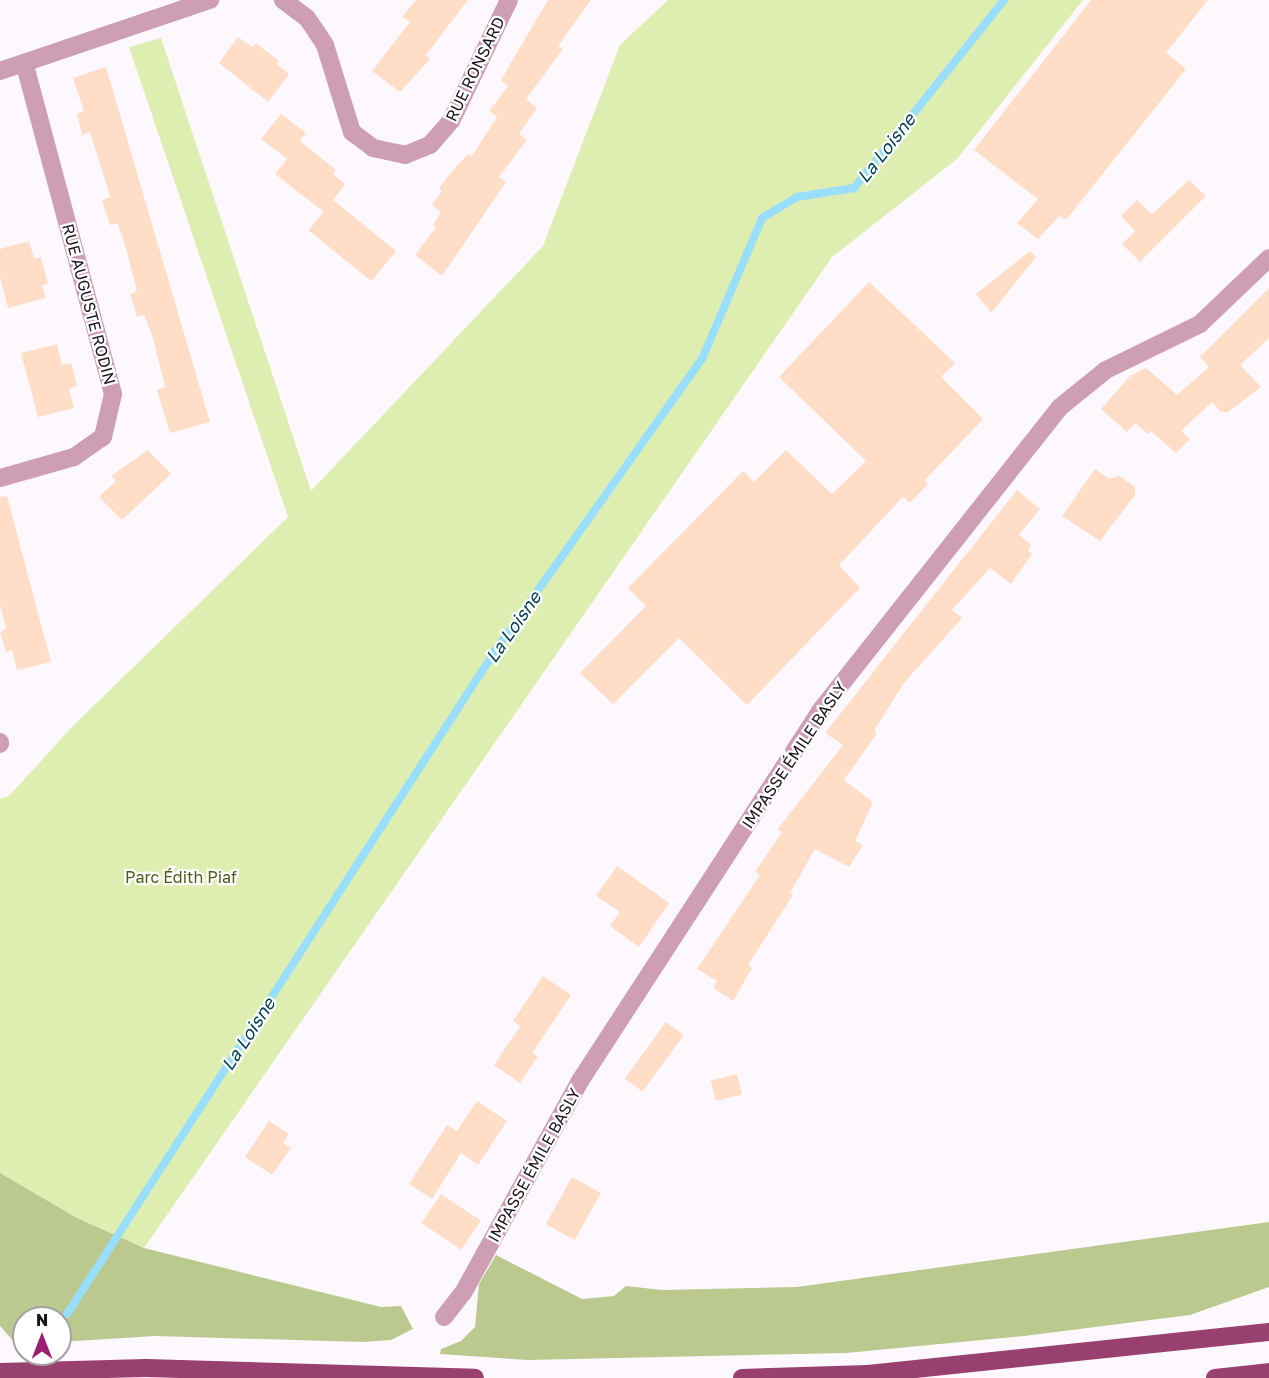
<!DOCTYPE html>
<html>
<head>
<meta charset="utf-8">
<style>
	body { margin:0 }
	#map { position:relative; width:1269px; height:1378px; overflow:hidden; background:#fcf8fe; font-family:"Golos Text",sans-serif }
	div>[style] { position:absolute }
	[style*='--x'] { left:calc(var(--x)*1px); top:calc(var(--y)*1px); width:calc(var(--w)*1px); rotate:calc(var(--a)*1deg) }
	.green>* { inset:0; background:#deeeb1 }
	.forest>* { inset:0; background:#bbc98e }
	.stream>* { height:8px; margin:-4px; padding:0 4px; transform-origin:4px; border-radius:4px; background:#9adefd }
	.building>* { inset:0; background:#ffddc6; transform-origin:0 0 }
	.minor>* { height:18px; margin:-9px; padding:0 9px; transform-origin:9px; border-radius:9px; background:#ce9eb5 }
	.trunk>* { height:18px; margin:-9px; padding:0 9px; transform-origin:9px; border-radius:9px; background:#984070 }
	span { translate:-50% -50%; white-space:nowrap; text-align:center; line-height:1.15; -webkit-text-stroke:4.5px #fff; paint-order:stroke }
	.street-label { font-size:16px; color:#1c151f }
	.park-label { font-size:16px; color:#4f5b1b }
	.water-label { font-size:18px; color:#044056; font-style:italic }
	.north { position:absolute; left:12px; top:1306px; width:60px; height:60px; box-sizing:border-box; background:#fff; border:2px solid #a4a1a5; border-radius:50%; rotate:0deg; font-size:16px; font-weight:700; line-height:24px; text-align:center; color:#1c151f }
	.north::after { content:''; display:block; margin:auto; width:21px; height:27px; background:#9e1e71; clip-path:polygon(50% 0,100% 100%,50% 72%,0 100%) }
</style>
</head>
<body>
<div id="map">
	<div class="green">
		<div style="clip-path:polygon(668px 0,1083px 0,957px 159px,832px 257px,144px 1248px,77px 1218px,0 1173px,0 799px,9px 796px,74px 725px,288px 517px,129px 47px,161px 38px,311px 491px,543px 246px,620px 45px)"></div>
	</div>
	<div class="forest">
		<div style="clip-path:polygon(0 1173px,77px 1218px,144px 1248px,381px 1307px,401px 1306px,413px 1329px,391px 1340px,363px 1342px,155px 1336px,60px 1342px,60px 1318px,24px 1318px,24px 1343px,16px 1344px,0 1326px)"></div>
		<div style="clip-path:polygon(1269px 1222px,1269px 1287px,1190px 1315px,1024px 1336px,846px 1353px,528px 1360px,440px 1354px,441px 1349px,461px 1341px,475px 1327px,479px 1284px,496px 1255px,582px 1299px,614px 1296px,626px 1286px,662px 1290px,797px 1287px)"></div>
	</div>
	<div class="stream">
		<div style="--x:67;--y:1314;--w:789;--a:-57.16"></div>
		<div style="--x:495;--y:651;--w:358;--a:-54.7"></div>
		<div style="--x:702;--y:359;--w:153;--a:-66.9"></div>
		<div style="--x:762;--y:218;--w:41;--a:-31"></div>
		<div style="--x:797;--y:197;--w:58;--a:-9"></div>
		<div style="--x:854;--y:188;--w:241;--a:-51.4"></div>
	</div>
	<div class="building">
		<div style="clip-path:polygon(416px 0,468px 0,426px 55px,430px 59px,400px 92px,372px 71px,410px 22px,402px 17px)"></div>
		<div style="clip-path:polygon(548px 0,591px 0,558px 46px,563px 49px,526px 99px,537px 108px,519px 134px,527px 140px,499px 177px,506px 182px,442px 276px,415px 255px,436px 227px,433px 225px,441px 212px,432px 205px,442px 191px,439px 188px,457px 165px,469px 154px,472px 156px,497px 117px,489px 111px,508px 86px,501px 80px)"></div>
		<div style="clip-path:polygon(1091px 0,1208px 0,1166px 53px,1186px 69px,1066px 220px,1059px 216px,1038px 239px,1017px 223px,1038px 199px,974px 150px)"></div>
		<div style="clip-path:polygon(238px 37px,252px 47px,256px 43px,279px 61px,277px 64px,289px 74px,268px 102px,219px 63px)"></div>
		<div style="clip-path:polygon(106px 67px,210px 422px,170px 433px,157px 390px,165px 387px,152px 335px,144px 315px,137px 317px,130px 294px,137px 291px,124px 241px,117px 223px,110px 225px,102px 200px,110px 197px,96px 151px,90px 132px,82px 135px,77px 114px,84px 111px,73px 78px)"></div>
		<div style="clip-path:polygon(281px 114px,306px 133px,300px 141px,336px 170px,333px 174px,345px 184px,324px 212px,275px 174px,287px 159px,261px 139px)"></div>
		<div style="clip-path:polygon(1189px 180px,1206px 196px,1140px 262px,1122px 244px,1135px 231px,1121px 216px,1137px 200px,1152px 214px)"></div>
		<div style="left:333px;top:200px;width:81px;height:39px;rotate:39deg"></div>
		<div style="clip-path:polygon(29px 241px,34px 259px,41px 257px,48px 284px,42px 285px,46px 298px,8px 308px,0 277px,0 249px)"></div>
		<div style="clip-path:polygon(1030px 251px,1036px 257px,991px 313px,976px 294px)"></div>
		<div style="clip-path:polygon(869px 282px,955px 363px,941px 377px,983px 419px,925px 480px,928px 484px,910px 503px,903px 497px,839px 565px,860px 588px,747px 705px,679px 638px,613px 704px,580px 673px,646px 606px,628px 588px,743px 471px,754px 482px,786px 450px,832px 494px,866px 461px,779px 377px)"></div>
		<div style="clip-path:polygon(1269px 288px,1269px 338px,1240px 365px,1261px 387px,1228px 412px,1221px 412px,1212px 402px,1181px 431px,1190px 439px,1176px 453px,1151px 431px,1148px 434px,1135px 423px,1127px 432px,1101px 409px,1130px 376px,1146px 368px,1177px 395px,1209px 367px,1200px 357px)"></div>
		<div style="clip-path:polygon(57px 344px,62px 365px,71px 363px,77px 386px,69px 389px,74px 408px,38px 417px,21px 353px)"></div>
		<div style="clip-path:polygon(148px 450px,171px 474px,122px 520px,99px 497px,116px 481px,111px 476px)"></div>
		<div style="clip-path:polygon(1095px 469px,1109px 479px,1119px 476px,1135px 487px,1135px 495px,1100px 541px,1062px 516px)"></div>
		<div style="clip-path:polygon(1017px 490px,1040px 509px,1019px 535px,1031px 545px,1028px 550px,1032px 554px,1011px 584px,990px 568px,952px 610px,962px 618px,904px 683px,874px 731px,877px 733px,844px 780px,873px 802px,855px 841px,863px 845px,849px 867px,815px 849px,790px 893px,793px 895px,748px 965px,752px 968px,733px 1001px,713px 988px,717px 981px,697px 969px,760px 875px,755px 872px,782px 832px,777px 830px,843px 745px,825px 733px)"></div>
		<div style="clip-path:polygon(7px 496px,51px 662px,17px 670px,12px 650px,6px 652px,0 632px,6px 628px,0 604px,0 497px)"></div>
		<div style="clip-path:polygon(617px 866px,669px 903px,639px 947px,610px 926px,620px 912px,596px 896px)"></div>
		<div style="clip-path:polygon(543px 976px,571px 995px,532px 1053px,538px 1056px,520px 1083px,494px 1065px,520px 1026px,513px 1021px)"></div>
		<div style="left:666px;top:1022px;width:22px;height:70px;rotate:36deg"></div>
		<div style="left:737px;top:1074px;width:21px;height:27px;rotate:76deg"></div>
		<div style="clip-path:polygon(477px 1101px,507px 1121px,478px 1165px,461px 1153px,432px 1199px,409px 1184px,447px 1125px,457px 1131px)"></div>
		<div style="clip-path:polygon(269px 1121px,289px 1134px,283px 1143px,291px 1148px,272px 1175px,245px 1157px)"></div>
		<div style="left:572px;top:1177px;width:33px;height:54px;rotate:29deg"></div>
		<div style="left:441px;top:1194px;width:48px;height:35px;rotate:34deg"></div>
	</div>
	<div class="minor">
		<div style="--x:283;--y:0;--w:30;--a:37"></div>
		<div style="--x:307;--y:18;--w:32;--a:56"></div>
		<div style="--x:325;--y:45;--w:91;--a:72.8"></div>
		<div style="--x:352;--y:132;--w:26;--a:37"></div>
		<div style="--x:373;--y:148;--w:33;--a:12"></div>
		<div style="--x:405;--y:155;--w:27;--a:-22"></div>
		<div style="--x:430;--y:145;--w:32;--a:-49"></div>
		<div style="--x:451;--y:121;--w:134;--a:-64.4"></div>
		<div style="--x:0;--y:71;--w:222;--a:-18.7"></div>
		<div style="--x:0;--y:478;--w:77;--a:-15.8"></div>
		<div style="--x:74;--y:457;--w:35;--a:-35"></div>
		<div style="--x:103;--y:437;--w:44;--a:-76.9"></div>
		<div style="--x:113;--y:394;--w:343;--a:-105"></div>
		<div style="--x:0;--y:742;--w:2;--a:90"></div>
		<div style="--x:444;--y:1317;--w:31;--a:-52"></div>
		<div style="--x:463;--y:1293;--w:242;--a:-61.1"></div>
		<div style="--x:580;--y:1081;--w:441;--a:-57"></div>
		<div style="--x:820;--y:711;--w:386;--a:-51.7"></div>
		<div style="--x:1059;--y:408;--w:60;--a:-39"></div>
		<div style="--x:1106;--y:370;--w:105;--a:-26.1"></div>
		<div style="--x:1200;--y:324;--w:95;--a:-43.7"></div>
	</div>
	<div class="trunk">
		<div style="--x:0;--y:1372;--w:146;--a:-1.6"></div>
		<div style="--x:146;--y:1368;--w:329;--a:1.7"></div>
		<div style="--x:742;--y:1378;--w:126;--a:-1.8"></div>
		<div style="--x:868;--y:1374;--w:403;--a:-6"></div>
		<div style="--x:1215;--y:1378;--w:54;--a:-6.3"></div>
	</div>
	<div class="street-label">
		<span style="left:475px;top:69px;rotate:-64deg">RUE RONSARD</span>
		<span style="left:89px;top:304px;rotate:75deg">RUE AUGUSTE RODIN</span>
		<span style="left:794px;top:755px;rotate:-56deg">IMPASSE ÉMILE BASLY</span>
		<span style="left:534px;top:1165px;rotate:-61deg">IMPASSE ÉMILE BASLY</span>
	</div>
	<div class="park-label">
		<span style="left:181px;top:877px">Parc Édith Piaf</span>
	</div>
	<div class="water-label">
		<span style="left:886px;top:148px;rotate:-52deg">La Loisne</span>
		<span style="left:513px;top:627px;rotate:-55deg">La Loisne</span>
		<span style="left:248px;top:1034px;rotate:-57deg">La Loisne</span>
	</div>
	<div class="north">N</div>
</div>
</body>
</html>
